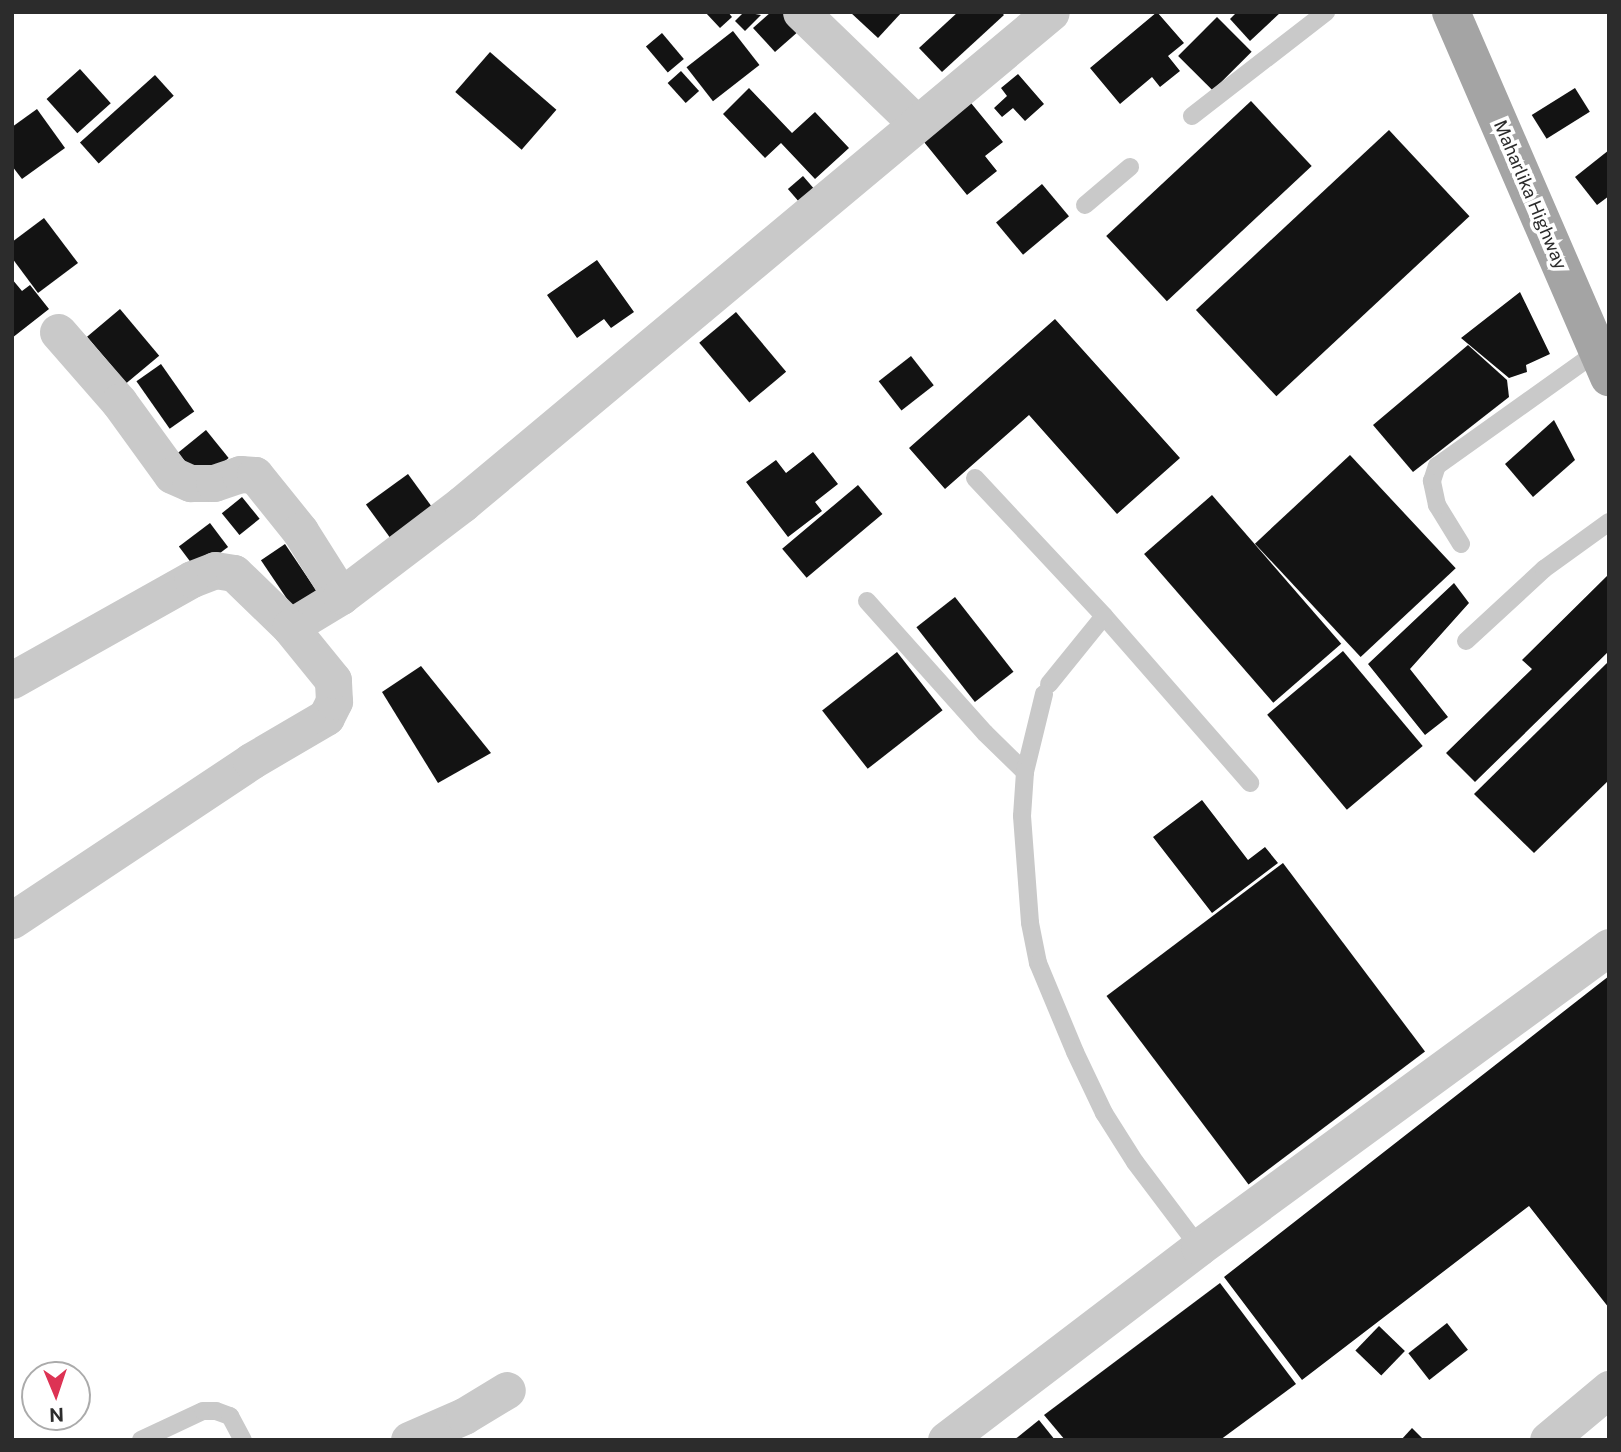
<!DOCTYPE html>
<html>
<head>
<meta charset="utf-8">
<style>
	body { margin:0 }
	#map { position:relative; width:1621px; height:1452px; overflow:hidden; background:#fff; font-family:"Public Sans",sans-serif }
	div>[style] { position:absolute }
	[style*='--x'] { left:calc(var(--x)*1px); top:calc(var(--y)*1px); width:calc(var(--w)*1px); rotate:calc(var(--a)*1deg) }
	.building>* { inset:0; background:#131313; transform-origin:0 0 }
	.lane>* { height:18px; margin:-9px; padding:0 9px; transform-origin:9px; border-radius:9px; background:#c9c9c9 }
	.street>* { height:37px; margin:-18.5px; padding:0 18.5px; transform-origin:18.5px; border-radius:18.5px; background:#c9c9c9 }
	.primary>* { height:38px; margin:-19px; padding:0 19px; transform-origin:19px; border-radius:19px; background:#a4a4a4 }
	span { translate:-50% -50%; white-space:nowrap; text-align:center; line-height:1.15; -webkit-text-stroke:7px #fff; paint-order:stroke }
	.street-label { font-size:18px; color:#2c2c2c }
	.frame { position:absolute; inset:0; border:14px solid #2c2c2c; pointer-events:none }
	.north { position:absolute; left:21px; top:1361px; width:70px; height:70px; box-sizing:border-box; background:#fff; border:2px solid #ababab; border-radius:50%; rotate:178deg; font-size:19px; font-weight:700; line-height:28px; text-align:center; color:#2c2c2c }
	.north::after { content:''; display:block; margin:auto; width:24px; height:32px; background:#dd3354; clip-path:polygon(50% 0,100% 100%,50% 72%,0 100%) }
</style>
</head>
<body>
<div id="map">
	<div class="building">
		<div style="clip-path:polygon(705px 12px,728px 12px,732px 17px,720px 28px)"></div>
		<div style="clip-path:polygon(744px 12px,761px 15px,745px 31px,735px 21px)"></div>
		<div style="clip-path:polygon(771px 12px,784px 12px,800px 30px,775px 52px,753px 28px)"></div>
		<div style="clip-path:polygon(850px 12px,902px 12px,878px 38px)"></div>
		<div style="clip-path:polygon(958px 12px,1001px 12px,1004px 15px,942px 72px,919px 48px)"></div>
		<div style="clip-path:polygon(1157px 12px,1184px 43px,1168px 56px,1180px 71px,1160px 87px,1152px 77px,1120px 104px,1090px 68px)"></div>
		<div style="clip-path:polygon(1237px 12px,1281px 12px,1250px 41px,1230px 19px)"></div>
		<div style="left:1217px;top:17px;width:49px;height:55px;rotate:45deg"></div>
		<div style="left:733px;top:31px;width:43px;height:59px;rotate:52deg"></div>
		<div style="left:662px;top:33px;width:34px;height:21px;rotate:50deg"></div>
		<div style="left:490px;top:52px;width:88px;height:53px;rotate:41deg"></div>
		<div style="left:80px;top:69px;width:46px;height:45px;rotate:48deg"></div>
		<div style="left:681px;top:71px;width:27px;height:18px;rotate:48deg"></div>
		<div style="clip-path:polygon(1018px 74px,1044px 104px,1025px 121px,1013px 108px,1002px 117px,994px 108px,1007px 96px,1001px 88px)"></div>
		<div style="left:155px;top:75px;width:28px;height:101px;rotate:48deg"></div>
		<div style="clip-path:polygon(749px 88px,792px 133px,815px 112px,849px 148px,815px 179px,781px 143px,765px 158px,723px 114px)"></div>
		<div style="left:1575px;top:88px;width:28px;height:51px;rotate:58deg"></div>
		<div style="left:1251px;top:101px;width:89px;height:198px;rotate:47deg"></div>
		<div style="clip-path:polygon(971px 103px,1003px 142px,985px 156px,997px 171px,967px 195px,924px 142px)"></div>
		<div style="clip-path:polygon(37px 109px,65px 148px,22px 179px,12px 166px,12px 127px)"></div>
		<div style="left:1389px;top:130px;width:118px;height:264px;rotate:47deg"></div>
		<div style="clip-path:polygon(1609px 150px,1609px 196px,1597px 205px,1575px 177px)"></div>
		<div style="left:803px;top:176px;width:28px;height:20px;rotate:49deg"></div>
		<div style="left:1042px;top:184px;width:42px;height:60px;rotate:50deg"></div>
		<div style="clip-path:polygon(44px 218px,78px 263px,38px 293px,12px 258px,12px 242px)"></div>
		<div style="clip-path:polygon(597px 260px,634px 312px,611px 328px,604px 319px,577px 338px,547px 295px)"></div>
		<div style="clip-path:polygon(12px 279px,22px 291px,30px 285px,49px 309px,12px 338px)"></div>
		<div style="clip-path:polygon(1520px 292px,1550px 354px,1526px 365px,1527px 372px,1509px 378px,1461px 338px)"></div>
		<div style="left:120px;top:309px;width:61px;height:43px;rotate:50deg"></div>
		<div style="left:736px;top:312px;width:78px;height:48px;rotate:50deg"></div>
		<div style="clip-path:polygon(1055px 319px,1180px 458px,1117px 514px,1029px 415px,945px 489px,909px 448px)"></div>
		<div style="clip-path:polygon(1468px 345px,1507px 380px,1509px 397px,1413px 472px,1373px 425px)"></div>
		<div style="left:911px;top:356px;width:37px;height:41px;rotate:52deg"></div>
		<div style="left:161px;top:364px;width:58px;height:30px;rotate:55deg"></div>
		<div style="clip-path:polygon(1554px 420px,1575px 460px,1533px 497px,1505px 464px)"></div>
		<div style="left:206px;top:430px;width:36px;height:36px;rotate:51deg"></div>
		<div style="clip-path:polygon(813px 452px,838px 484px,815px 502px,822px 511px,788px 537px,746px 482px,776px 460px,786px 473px)"></div>
		<div style="left:1350px;top:455px;width:155px;height:130px;rotate:47deg"></div>
		<div style="left:408px;top:474px;width:51px;height:52px;rotate:54deg"></div>
		<div style="left:858px;top:485px;width:38px;height:99px;rotate:50deg"></div>
		<div style="left:1212px;top:495px;width:197px;height:90px;rotate:49deg"></div>
		<div style="left:242px;top:497px;width:28px;height:26px;rotate:51deg"></div>
		<div style="left:210px;top:523px;width:30px;height:39px;rotate:53deg"></div>
		<div style="left:285px;top:544px;width:59px;height:29px;rotate:56deg"></div>
		<div style="clip-path:polygon(1609px 574px,1609px 651px,1475px 782px,1446px 753px,1532px 669px,1522px 660px)"></div>
		<div style="clip-path:polygon(1454px 583px,1469px 603px,1410px 669px,1448px 717px,1425px 735px,1368px 664px)"></div>
		<div style="left:955px;top:597px;width:95px;height:49px;rotate:52deg"></div>
		<div style="left:1343px;top:651px;width:124px;height:99px;rotate:50deg"></div>
		<div style="left:897px;top:652px;width:74px;height:95px;rotate:52deg"></div>
		<div style="clip-path:polygon(1609px 661px,1609px 780px,1534px 853px,1474px 794px)"></div>
		<div style="clip-path:polygon(421px 666px,491px 753px,438px 783px,382px 692px)"></div>
		<div style="clip-path:polygon(1202px 800px,1248px 860px,1265px 847px,1278px 863px,1212px 913px,1153px 837px)"></div>
		<div style="left:1283px;top:863px;width:236px;height:221px;rotate:53deg"></div>
		<div style="clip-path:polygon(1609px 976px,1609px 1308px,1529px 1206px,1302px 1380px,1224px 1277px)"></div>
		<div style="clip-path:polygon(1220px 1283px,1296px 1384px,1220px 1440px,1065px 1440px,1044px 1415px)"></div>
		<div style="left:1447px;top:1323px;width:34px;height:49px;rotate:52deg"></div>
		<div style="left:1379px;top:1326px;width:36px;height:34px;rotate:44deg"></div>
		<div style="clip-path:polygon(1039px 1420px,1055px 1440px,1014px 1440px)"></div>
		<div style="clip-path:polygon(1412px 1428px,1424px 1440px,1401px 1440px)"></div>
	</div>
	<div class="lane">
		<div style="--x:1192;--y:116;--w:170;--a:-37.8"></div>
		<div style="--x:1085;--y:205;--w:59;--a:-40.2"></div>
		<div style="--x:975;--y:478;--w:189;--a:46.9"></div>
		<div style="--x:1104;--y:616;--w:222;--a:48.8"></div>
		<div style="--x:1461;--y:544;--w:46;--a:-121.6"></div>
		<div style="--x:1437;--y:505;--w:25;--a:-102"></div>
		<div style="--x:1432;--y:481;--w:16;--a:-72"></div>
		<div style="--x:1437;--y:466;--w:198;--a:-35.5"></div>
		<div style="--x:867;--y:601;--w:177;--a:48.2"></div>
		<div style="--x:985;--y:733;--w:56;--a:44.3"></div>
		<div style="--x:1466;--y:641;--w:106;--a:-42.7"></div>
		<div style="--x:1544;--y:569;--w:80;--a:-35.9"></div>
		<div style="--x:1049;--y:684;--w:87;--a:-51"></div>
		<div style="--x:1044;--y:694;--w:80;--a:103.7"></div>
		<div style="--x:1025;--y:772;--w:44;--a:93.9"></div>
		<div style="--x:1022;--y:816;--w:107;--a:85.7"></div>
		<div style="--x:1030;--y:923;--w:41;--a:78.7"></div>
		<div style="--x:1038;--y:963;--w:96;--a:67.4"></div>
		<div style="--x:1075;--y:1052;--w:68;--a:64.6"></div>
		<div style="--x:1104;--y:1113;--w:58;--a:57.7"></div>
		<div style="--x:1135;--y:1162;--w:106;--a:53"></div>
		<div style="--x:141;--y:1440;--w:68;--a:-25.1"></div>
		<div style="--x:203;--y:1411;--w:13;--a:0"></div>
		<div style="--x:216;--y:1411;--w:15;--a:20"></div>
		<div style="--x:230;--y:1416;--w:27;--a:62"></div>
	</div>
	<div class="street">
		<div style="--x:801;--y:12;--w:160;--a:44"></div>
		<div style="--x:58;--y:332;--w:93;--a:48.9"></div>
		<div style="--x:119;--y:402;--w:90;--a:54"></div>
		<div style="--x:172;--y:475;--w:20;--a:24"></div>
		<div style="--x:190;--y:483;--w:24;--a:0"></div>
		<div style="--x:214;--y:483;--w:28;--a:-19"></div>
		<div style="--x:240;--y:474;--w:15;--a:4"></div>
		<div style="--x:255;--y:475;--w:72;--a:51.2"></div>
		<div style="--x:300;--y:531;--w:77;--a:57.8"></div>
		<div style="--x:12;--y:680;--w:206;--a:-29.3"></div>
		<div style="--x:192;--y:579;--w:25;--a:-21"></div>
		<div style="--x:215;--y:570;--w:19;--a:9"></div>
		<div style="--x:234;--y:573;--w:78;--a:44"></div>
		<div style="--x:290;--y:627;--w:60;--a:-31.3"></div>
		<div style="--x:341;--y:596;--w:152;--a:-37.2"></div>
		<div style="--x:462;--y:504;--w:767;--a:-39.87"></div>
		<div style="--x:12;--y:920;--w:287;--a:-33.6"></div>
		<div style="--x:251;--y:761;--w:87;--a:-30.4"></div>
		<div style="--x:326;--y:717;--w:18;--a:-63"></div>
		<div style="--x:334;--y:701;--w:21;--a:-93"></div>
		<div style="--x:333;--y:680;--w:68;--a:-129.1"></div>
		<div style="--x:409;--y:1440;--w:60;--a:-23.6"></div>
		<div style="--x:464;--y:1416;--w:50;--a:-31.2"></div>
		<div style="--x:946;--y:1440;--w:318;--a:-37.3"></div>
		<div style="--x:1199;--y:1247;--w:508;--a:-36.19"></div>
		<div style="--x:1548;--y:1440;--w:80;--a:-39.9"></div>
	</div>
	<div class="primary">
		<div style="--x:1451;--y:12;--w:398;--a:66.6"></div>
	</div>
	<div class="street-label">
		<span style="left:1530px;top:195px;rotate:67deg">Maharlika Highway</span>
	</div>
	<div class="frame"></div>
	<div class="north">N</div>
</div>
</body>
</html>
